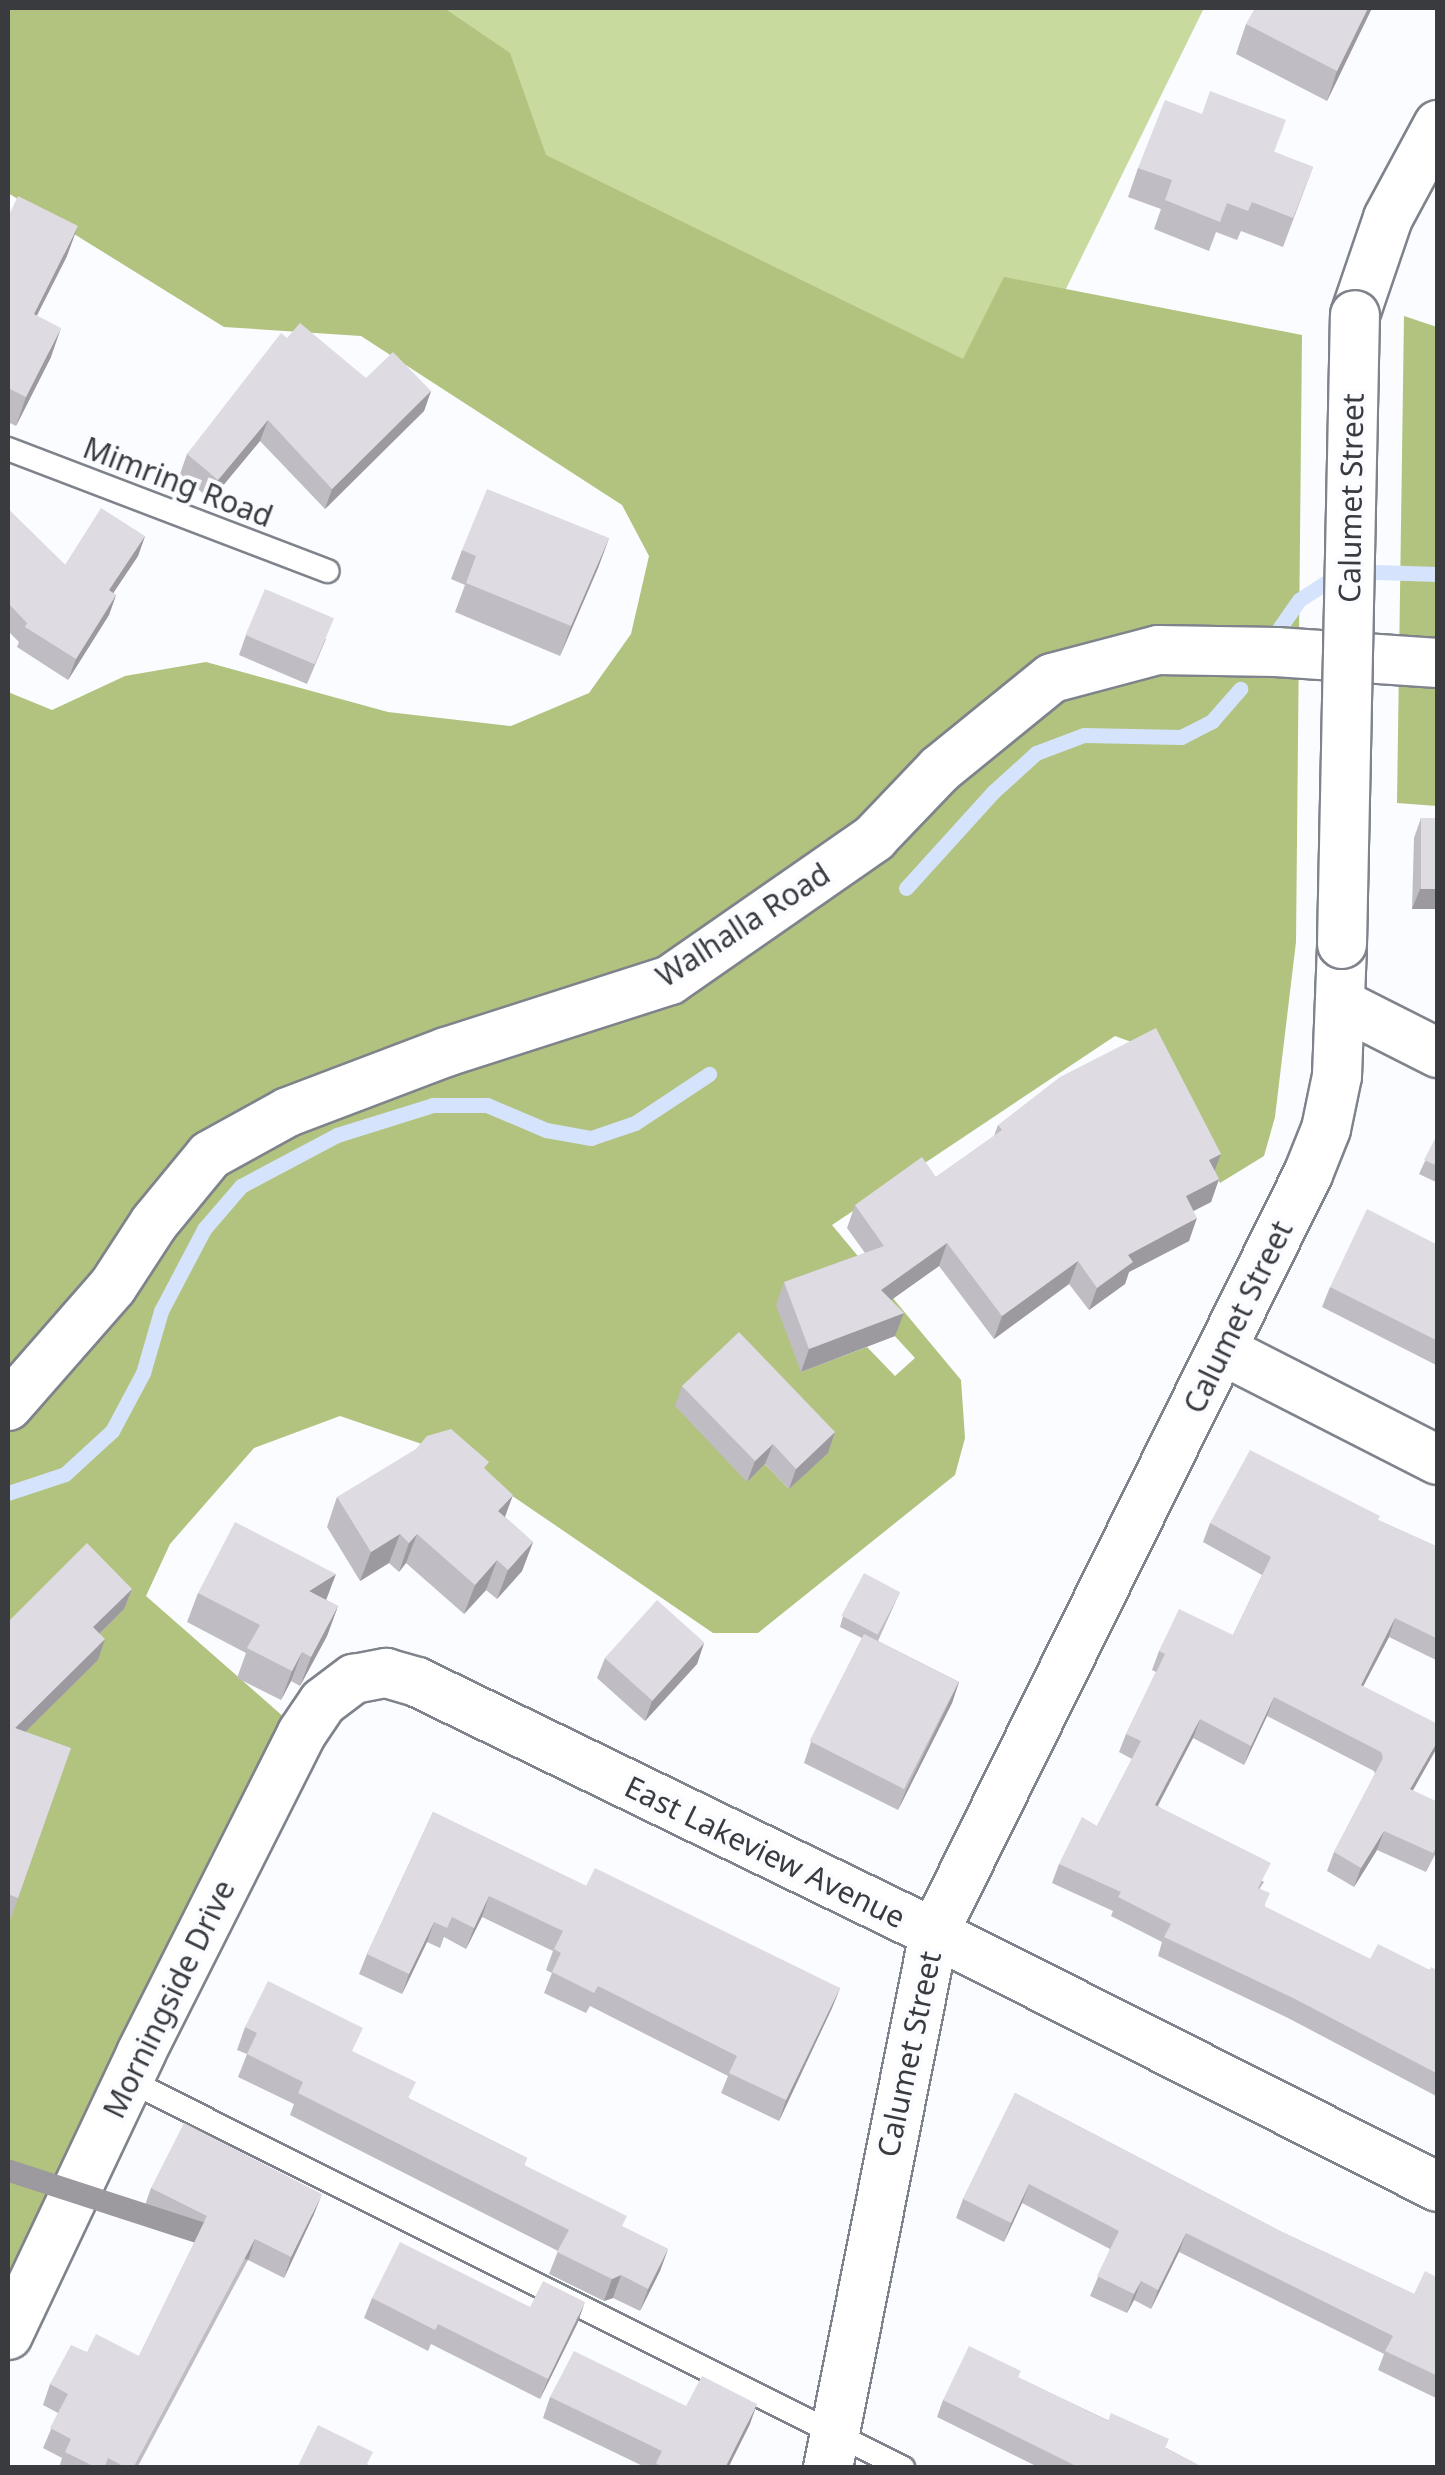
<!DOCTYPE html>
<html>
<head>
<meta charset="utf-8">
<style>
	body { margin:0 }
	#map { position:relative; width:1445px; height:2475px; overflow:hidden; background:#fafcff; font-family:"Noto Sans",sans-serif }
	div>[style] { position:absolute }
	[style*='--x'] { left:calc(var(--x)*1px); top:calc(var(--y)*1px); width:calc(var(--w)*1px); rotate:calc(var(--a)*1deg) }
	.green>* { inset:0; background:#c9da9e }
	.forest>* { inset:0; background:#b1c37e }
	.stream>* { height:15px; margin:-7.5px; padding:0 7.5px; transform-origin:7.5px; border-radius:7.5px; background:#d6e3fc }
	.roads { filter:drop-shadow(2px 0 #7f838b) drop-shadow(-2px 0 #7f838b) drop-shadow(0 2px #7f838b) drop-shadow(0 -2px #7f838b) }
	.service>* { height:22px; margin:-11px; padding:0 11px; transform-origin:11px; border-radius:11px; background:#fff }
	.minor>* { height:48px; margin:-24px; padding:0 24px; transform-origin:24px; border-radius:24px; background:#fff }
	.bridges { filter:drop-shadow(2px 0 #7f838b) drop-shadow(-2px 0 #7f838b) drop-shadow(0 2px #7f838b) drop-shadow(0 -2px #7f838b) }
	.minor-bridge>* { height:48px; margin:-24px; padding:0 24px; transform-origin:24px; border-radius:24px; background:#fff }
	.wall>* { inset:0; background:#c0bcc3 }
	.shaded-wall>* { inset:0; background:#9c999f; transform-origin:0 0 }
	.building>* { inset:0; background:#dfdbe3; transform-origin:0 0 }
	span { translate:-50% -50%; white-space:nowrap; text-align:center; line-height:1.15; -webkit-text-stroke:8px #fafcff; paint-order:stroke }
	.street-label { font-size:30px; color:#393b3f }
	.frame { position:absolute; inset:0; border:10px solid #393b3f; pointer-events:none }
</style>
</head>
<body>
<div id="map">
	<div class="green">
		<div style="clip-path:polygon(253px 8px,1204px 8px,999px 425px)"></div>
	</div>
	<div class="forest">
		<div style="clip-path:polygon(evenodd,8px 8px,444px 8px,510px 53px,546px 155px,963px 359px,1004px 277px,1302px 335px,1296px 942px,1275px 1117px,1264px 1156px,1220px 1183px,1145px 1047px,1115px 1036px,832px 1225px,961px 1380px,965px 1438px,955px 1475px,758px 1633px,713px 1633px,451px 1454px,340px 1416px,254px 1448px,170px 1544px,146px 1596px,302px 1733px,30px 2288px,8px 2273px,8px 692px,52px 710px,125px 676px,206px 662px,388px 712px,511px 726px,589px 693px,631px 634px,649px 556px,622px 505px,361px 336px,224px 327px,8px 193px,8px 8px,881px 1321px,915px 1358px,895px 1376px,867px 1347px,801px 1372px,881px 1321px,8px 8px,731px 1353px,789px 1489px,765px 1464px,747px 1481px,731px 1353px)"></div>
		<div style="clip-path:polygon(1404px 316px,1437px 327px,1437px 806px,1397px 803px)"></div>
	</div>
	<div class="stream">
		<div style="--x:1274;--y:636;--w:44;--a:-55.2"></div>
		<div style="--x:1299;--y:600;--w:31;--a:-33"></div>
		<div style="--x:1325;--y:583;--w:52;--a:-12.2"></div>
		<div style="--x:1376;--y:572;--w:62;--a:1.8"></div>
		<div style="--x:906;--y:888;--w:130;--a:-47.8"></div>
		<div style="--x:993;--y:792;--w:58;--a:-42.2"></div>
		<div style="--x:1036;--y:753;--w:51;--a:-20.6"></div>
		<div style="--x:1084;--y:735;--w:97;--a:1.2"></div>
		<div style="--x:1181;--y:737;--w:35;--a:-27"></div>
		<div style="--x:1212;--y:721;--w:43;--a:-48.8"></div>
		<div style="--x:8;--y:1493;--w:60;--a:-18.4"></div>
		<div style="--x:65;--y:1474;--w:64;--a:-42.5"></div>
		<div style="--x:112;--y:1431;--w:66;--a:-61.9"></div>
		<div style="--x:143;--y:1373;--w:65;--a:-73.8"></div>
		<div style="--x:161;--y:1311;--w:93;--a:-62.3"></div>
		<div style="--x:204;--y:1229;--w:57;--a:-49.3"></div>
		<div style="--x:241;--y:1186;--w:109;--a:-28"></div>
		<div style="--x:337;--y:1135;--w:101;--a:-17.4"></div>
		<div style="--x:433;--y:1105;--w:54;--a:0"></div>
		<div style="--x:487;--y:1105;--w:64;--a:23"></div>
		<div style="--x:546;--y:1130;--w:46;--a:10.1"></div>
		<div style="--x:591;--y:1138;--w:46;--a:-18.8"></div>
		<div style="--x:635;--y:1123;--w:89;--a:-33.5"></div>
	</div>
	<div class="roads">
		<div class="service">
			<div style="--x:8;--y:449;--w:342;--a:20.9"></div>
			<div style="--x:128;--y:2080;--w:867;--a:26.59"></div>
		</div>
		<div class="minor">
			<div style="--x:1355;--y:315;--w:102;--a:-71.2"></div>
			<div style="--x:1388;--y:218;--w:106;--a:-61.7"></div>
			<div style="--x:1341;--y:1004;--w:109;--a:26.8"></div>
			<div style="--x:1222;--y:1350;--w:242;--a:27"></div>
			<div style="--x:8;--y:1406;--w:159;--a:-48.8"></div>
			<div style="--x:113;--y:1286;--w:75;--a:-56.9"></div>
			<div style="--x:154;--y:1223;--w:88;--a:-50.5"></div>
			<div style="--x:210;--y:1155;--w:89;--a:-28.9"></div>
			<div style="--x:288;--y:1112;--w:169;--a:-20.8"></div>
			<div style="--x:446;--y:1052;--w:235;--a:-17.8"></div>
			<div style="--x:670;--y:980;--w:249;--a:-34.8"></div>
			<div style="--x:874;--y:838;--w:95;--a:-46.3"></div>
			<div style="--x:940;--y:769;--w:144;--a:-39.1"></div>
			<div style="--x:1052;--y:678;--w:110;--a:-14.8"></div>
			<div style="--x:1158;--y:650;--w:118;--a:1"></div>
			<div style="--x:1276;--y:652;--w:162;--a:3.9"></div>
			<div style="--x:8;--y:2335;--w:312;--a:-64.7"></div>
			<div style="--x:141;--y:2053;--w:358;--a:-63.3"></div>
			<div style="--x:302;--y:1733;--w:37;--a:-56"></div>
			<div style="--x:323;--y:1702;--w:39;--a:-37"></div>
			<div style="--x:354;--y:1679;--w:33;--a:-11"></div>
			<div style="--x:386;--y:1673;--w:32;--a:16"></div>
			<div style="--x:417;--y:1682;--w:575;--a:25.9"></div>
			<div style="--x:934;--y:1933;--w:564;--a:26.75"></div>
			<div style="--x:828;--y:2468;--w:545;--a:-78.79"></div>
			<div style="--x:934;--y:1933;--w:846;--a:-63.77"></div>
			<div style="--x:1308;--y:1174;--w:48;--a:-68.2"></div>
			<div style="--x:1326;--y:1129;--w:54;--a:-78.3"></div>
			<div style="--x:1337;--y:1076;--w:132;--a:-87.8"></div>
		</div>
	</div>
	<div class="bridges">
		<div class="minor-bridge">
			<div style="--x:1342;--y:944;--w:629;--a:-88.82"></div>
		</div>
	</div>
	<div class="wall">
		<div style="clip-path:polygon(1372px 8px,1327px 101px,1236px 54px,1246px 24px)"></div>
		<div style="clip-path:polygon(1274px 152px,1313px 167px,1283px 247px,1241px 231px,1237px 240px,1216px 232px,1209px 251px,1154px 229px,1161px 209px,1128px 197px,1138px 168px)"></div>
		<div style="clip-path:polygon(8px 217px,67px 256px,37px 315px,51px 357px,16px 426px,8px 422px)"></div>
		<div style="clip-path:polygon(287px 338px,366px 378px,431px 391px,424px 411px,325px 509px,260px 441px,211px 500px,180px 474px,187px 454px)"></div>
		<div style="clip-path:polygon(8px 509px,65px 565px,145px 536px,138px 556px,113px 593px,116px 595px,109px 615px,68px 680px,17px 647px,19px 642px,8px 631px)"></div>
		<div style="clip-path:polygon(609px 538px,598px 568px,560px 656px,455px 612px,465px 585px,451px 579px,462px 550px)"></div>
		<div style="clip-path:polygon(246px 635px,326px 639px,307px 684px,239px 655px)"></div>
		<div style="clip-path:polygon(1421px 818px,1438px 818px,1438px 909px,1412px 909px,1414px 838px)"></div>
		<div style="clip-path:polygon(998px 1125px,1215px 1170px,1219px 1179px,1211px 1202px,1193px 1211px,1189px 1241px,1129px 1272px,1125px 1284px,1089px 1310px,1069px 1284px,994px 1339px,939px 1266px,891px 1300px,895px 1336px,801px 1372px,776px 1305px,784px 1282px,865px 1253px,847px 1228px,855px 1205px,936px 1177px,994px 1136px)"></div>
		<div style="clip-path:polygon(1438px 1133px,1438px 1183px,1419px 1174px)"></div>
		<div style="clip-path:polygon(1438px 1245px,1438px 1366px,1322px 1307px,1330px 1287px)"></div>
		<div style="clip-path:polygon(682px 1386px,835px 1432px,828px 1453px,789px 1489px,765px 1464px,747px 1482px,675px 1406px)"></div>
		<div style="clip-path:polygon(486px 1470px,505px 1517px,533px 1542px,522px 1571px,497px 1599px,486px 1590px,464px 1614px,406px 1563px,399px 1572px,389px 1563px,360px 1581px,327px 1527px,337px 1497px)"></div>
		<div style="clip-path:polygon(1378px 1520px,1438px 1547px,1438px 1661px,1389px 1637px,1363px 1686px,1413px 1790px,1438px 1849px,1426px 1872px,1377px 1850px,1354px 1887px,1327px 1871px,1334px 1852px,1375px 1774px,1374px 1771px,1267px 1716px,1244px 1765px,1193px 1738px,1158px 1806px,1264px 1882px,1260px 1888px,1265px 1907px,1370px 1959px,1438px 1971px,1438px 2097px,1286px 2017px,1158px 1956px,1162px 1942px,1111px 1916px,1113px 1911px,1052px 1883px,1059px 1864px,1097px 1826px,1132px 1759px,1119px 1752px,1126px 1734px,1156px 1672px,1152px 1670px,1159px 1651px,1233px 1635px,1262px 1575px,1203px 1542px,1210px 1523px)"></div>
		<div style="clip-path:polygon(132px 1589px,124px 1609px,100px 1634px,98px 1660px,25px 1732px,71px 1748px,11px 1918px,8px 1917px,8px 1622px)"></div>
		<div style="clip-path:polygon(900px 1592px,878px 1641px,959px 1682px,952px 1703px,898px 1810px,804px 1763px,811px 1742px,862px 1638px,840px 1627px,843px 1616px)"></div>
		<div style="clip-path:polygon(198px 1593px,326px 1600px,338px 1606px,327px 1636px,300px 1686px,291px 1681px,281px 1700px,237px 1678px,246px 1653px,187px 1622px)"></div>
		<div style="clip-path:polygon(704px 1643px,697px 1664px,645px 1721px,597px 1678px,605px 1658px)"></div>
		<div style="clip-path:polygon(433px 1812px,586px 1886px,840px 1988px,832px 2008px,779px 2121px,721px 2093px,728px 2076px,590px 2006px,586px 2013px,544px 1993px,552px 1973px,546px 1970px,553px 1951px,482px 1917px,466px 1949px,444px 1937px,440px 1948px,427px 1942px,402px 1994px,359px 1974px,367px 1954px)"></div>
		<div style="clip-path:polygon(245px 2027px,354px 2053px,410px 2099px,527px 2158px,524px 2165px,623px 2227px,668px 2249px,660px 2271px,640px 2311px,613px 2298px,604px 2301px,549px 2274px,558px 2251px,290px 2115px,294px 2104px,238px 2077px,247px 2054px,237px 2050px)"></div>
		<div style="clip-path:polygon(1015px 2093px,1282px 2232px,1414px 2294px,1438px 2278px,1438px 2399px,1378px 2370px,1384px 2354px,1179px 2252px,1151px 2309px,1134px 2300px,1127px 2313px,1090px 2296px,1110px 2249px,1022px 2203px,1004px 2242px,956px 2218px,963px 2199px)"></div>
		<div style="clip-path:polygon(151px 2188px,314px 2214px,284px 2278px,248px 2260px,137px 2468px,59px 2468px,62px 2458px,43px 2448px,58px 2413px,43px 2405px,50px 2384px,87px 2352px,139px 2356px,198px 2235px,144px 2208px)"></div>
		<div style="clip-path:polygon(372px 2298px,530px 2307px,578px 2322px,540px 2399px,431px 2344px,428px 2351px,364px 2318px)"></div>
		<div style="clip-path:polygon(1019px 2378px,1166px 2448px,1204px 2468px,1040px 2468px,937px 2417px,943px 2400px)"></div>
		<div style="clip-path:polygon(550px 2397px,686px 2406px,750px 2424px,728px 2468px,647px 2468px,543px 2418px)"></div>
	</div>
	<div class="shaded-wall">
		<div style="clip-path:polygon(1368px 8px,1372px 8px,1327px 101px,1337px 71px)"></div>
		<div style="clip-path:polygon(78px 226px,67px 256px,23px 343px,34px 314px)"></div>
		<div style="clip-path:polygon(61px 328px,51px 357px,16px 426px,26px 397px)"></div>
		<div style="clip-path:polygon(431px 391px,424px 411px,325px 509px,332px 489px)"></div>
		<div style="clip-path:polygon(268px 420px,260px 441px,211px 500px,218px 480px)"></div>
		<div style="clip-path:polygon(145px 536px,138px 556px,102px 610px,109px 590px)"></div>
		<div style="clip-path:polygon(609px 538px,598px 568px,560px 656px,571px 626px)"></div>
		<div style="clip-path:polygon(116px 595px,109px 615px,68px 680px,76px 659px)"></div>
		<div style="clip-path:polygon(1420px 889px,1438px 889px,1438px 909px,1412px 909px)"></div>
		<div style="clip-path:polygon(1221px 1154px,1212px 1177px,1209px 1160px)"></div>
		<div style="clip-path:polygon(1219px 1179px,1211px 1202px,1178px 1219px,1186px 1196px)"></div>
		<div style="clip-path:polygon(1197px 1218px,1189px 1241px,1129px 1272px,1125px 1284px,1089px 1310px,1097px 1288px,1128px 1255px)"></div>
		<div style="clip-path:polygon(947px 1243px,939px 1266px,873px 1313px,881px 1290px)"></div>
		<div style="clip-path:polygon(1078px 1261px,1069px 1284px,994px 1339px,1002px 1316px)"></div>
		<div style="clip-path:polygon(904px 1313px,895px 1336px,801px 1372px,809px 1349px)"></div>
		<div style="clip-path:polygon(835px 1432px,828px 1453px,789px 1489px,796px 1469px)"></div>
		<div style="clip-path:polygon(773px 1444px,765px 1464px,747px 1482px,755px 1461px)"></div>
		<div style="clip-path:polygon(513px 1495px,502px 1525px,498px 1511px)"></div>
		<div style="clip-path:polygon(400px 1534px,389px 1563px,360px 1581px,371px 1552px)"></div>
		<div style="clip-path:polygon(417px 1534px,406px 1563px,399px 1572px,409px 1543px)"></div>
		<div style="clip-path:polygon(533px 1542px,522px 1571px,497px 1599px,508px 1570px)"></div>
		<div style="clip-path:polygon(497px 1560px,486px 1590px,464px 1614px,475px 1585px)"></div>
		<div style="clip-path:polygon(336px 1574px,325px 1603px,309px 1591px)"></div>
		<div style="clip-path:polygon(132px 1589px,124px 1609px,86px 1647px,93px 1627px)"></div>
		<div style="clip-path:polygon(338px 1606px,327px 1636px,300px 1686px,311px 1657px)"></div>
		<div style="clip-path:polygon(1395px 1618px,1389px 1637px,1354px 1704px,1361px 1685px)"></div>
		<div style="clip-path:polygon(105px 1639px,98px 1660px,8px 1749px,15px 1728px)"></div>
		<div style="clip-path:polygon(704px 1643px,697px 1664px,645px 1721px,652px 1701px)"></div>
		<div style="clip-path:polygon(302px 1652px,291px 1681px,281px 1700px,292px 1671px)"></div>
		<div style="clip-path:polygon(959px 1682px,952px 1703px,898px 1810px,906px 1790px)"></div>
		<div style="clip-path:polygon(1274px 1697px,1267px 1716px,1244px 1765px,1251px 1746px)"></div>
		<div style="clip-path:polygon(1200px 1719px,1193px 1738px,1148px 1824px,1155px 1805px)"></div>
		<div style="clip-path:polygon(1438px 1740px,1438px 1746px,1403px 1808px,1410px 1789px)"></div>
		<div style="clip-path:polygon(1384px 1831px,1377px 1850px,1354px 1887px,1361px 1868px)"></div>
		<div style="clip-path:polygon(489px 1896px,482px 1917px,466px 1949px,474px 1928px)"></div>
		<div style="clip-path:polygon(434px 1922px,427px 1942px,402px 1994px,409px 1974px)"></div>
		<div style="clip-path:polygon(840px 1988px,832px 2008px,779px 2121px,786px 2100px)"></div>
		<div style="clip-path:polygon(1029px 2184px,1022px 2203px,1004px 2242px,1011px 2223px)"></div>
		<div style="clip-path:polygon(322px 2194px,314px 2214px,284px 2278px,291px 2257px)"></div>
		<div style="clip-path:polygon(1186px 2233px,1179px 2252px,1151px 2309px,1158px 2290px)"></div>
		<div style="left:255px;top:2239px;width:22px;height:259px;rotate:108deg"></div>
		<div style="clip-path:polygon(668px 2249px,660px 2271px,640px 2311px,648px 2289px)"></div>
		<div style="clip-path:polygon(621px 2275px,613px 2298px,604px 2301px,612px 2279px)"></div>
		<div style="clip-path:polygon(1141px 2281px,1134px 2300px,1127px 2313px,1134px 2294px)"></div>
		<div style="clip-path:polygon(585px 2302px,578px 2322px,540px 2399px,548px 2379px)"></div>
		<div style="clip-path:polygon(757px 2404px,750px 2424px,728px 2468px,725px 2468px)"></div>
	</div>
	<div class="building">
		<div style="clip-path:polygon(1255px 8px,1368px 8px,1337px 71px,1246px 24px)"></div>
		<div style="clip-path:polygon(1210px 91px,1286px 120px,1274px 152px,1313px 167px,1293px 218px,1252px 202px,1248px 211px,1227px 203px,1220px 222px,1165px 200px,1172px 180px,1138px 168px,1165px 100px,1202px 114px)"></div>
		<div style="clip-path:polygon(18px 196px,78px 226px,34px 314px,61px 328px,26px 397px,8px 388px,8px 217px)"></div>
		<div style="clip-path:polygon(300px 323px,366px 378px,393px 352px,431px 391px,332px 489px,268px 420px,218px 480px,187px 454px,281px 333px,287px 338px)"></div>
		<div style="clip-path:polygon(487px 489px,609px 538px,571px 626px,466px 583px,476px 556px,462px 550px)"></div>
		<div style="clip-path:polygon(101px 508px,145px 536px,109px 590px,116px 595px,76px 659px,25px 627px,27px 623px,8px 603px,8px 509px,65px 565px)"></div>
		<div style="left:265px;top:589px;width:75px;height:50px;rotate:23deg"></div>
		<div style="left:1421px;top:818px;width:17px;height:71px"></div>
		<div style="clip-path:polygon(1156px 1028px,1221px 1154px,1209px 1160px,1219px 1179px,1186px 1196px,1197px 1218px,1128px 1255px,1133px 1262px,1097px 1288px,1078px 1261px,1002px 1316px,947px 1243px,881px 1290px,904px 1313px,809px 1349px,784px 1282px,884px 1246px,855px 1205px,922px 1157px,936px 1177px,1002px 1130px,998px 1125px,1060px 1077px)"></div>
		<div style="clip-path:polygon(1438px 1133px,1438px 1166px,1424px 1160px)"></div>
		<div style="clip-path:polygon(1367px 1209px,1438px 1245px,1438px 1341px,1330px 1287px)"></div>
		<div style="clip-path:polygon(739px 1332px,835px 1432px,796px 1469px,773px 1444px,755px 1461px,682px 1386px)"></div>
		<div style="clip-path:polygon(451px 1429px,489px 1462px,484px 1468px,513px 1495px,498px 1511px,533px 1542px,508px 1570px,497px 1560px,475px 1585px,417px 1534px,409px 1543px,400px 1534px,371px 1552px,337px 1497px,416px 1449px,427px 1436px)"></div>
		<div style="clip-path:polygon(1250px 1450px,1380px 1516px,1378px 1520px,1438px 1547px,1438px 1639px,1395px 1618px,1361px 1685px,1438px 1724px,1438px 1740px,1410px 1789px,1438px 1802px,1438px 1844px,1433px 1853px,1384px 1831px,1361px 1868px,1334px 1852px,1383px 1758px,1381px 1752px,1274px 1697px,1251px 1746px,1200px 1719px,1155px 1805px,1271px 1863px,1258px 1888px,1270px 1893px,1264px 1906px,1370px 1959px,1378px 1944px,1430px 1970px,1431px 1967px,1438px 1971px,1438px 2074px,1293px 1998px,1164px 1937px,1171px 1924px,1118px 1897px,1121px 1892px,1059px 1864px,1082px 1817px,1097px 1826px,1141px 1741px,1126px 1734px,1165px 1654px,1159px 1651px,1179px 1609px,1233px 1635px,1271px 1557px,1210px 1523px)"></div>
		<div style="clip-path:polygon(235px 1522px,336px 1574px,309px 1591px,338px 1606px,311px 1657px,302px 1652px,292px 1671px,247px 1648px,260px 1625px,198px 1593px)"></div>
		<div style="clip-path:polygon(87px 1543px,132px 1589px,93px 1627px,105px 1639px,15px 1728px,71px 1748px,18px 1898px,8px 1894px,8px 1686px,10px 1678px,8px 1675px,8px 1622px)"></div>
		<div style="left:864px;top:1573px;width:41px;height:48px;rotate:28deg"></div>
		<div style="left:657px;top:1600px;width:64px;height:78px;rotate:42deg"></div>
		<div style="left:864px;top:1634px;width:106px;height:120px;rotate:27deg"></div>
		<div style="clip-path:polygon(433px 1812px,586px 1886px,595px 1868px,840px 1988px,786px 2100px,729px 2073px,737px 2056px,598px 1986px,594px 1993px,552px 1972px,561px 1953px,554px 1949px,563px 1931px,489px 1896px,474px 1928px,452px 1917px,447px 1928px,434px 1922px,409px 1974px,367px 1954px)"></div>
		<div style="clip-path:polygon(268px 1981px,363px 2028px,352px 2051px,416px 2082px,408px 2098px,527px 2158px,524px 2165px,627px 2216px,622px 2226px,668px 2249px,648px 2289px,621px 2275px,612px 2279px,557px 2252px,569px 2230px,298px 2093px,303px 2082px,247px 2054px,257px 2033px,245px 2027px)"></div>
		<div style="clip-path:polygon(1015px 2093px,1282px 2232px,1414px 2294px,1425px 2271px,1438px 2278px,1438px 2376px,1385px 2351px,1393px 2336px,1186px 2233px,1158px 2290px,1141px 2281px,1134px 2294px,1097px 2276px,1119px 2231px,1029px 2184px,1011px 2223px,963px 2199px)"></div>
		<div style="clip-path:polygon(184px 2123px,322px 2194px,291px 2257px,255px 2239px,133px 2468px,127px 2468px,108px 2458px,104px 2468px,97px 2468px,65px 2452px,71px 2439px,50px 2428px,68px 2394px,50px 2384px,71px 2345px,87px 2352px,96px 2334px,139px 2356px,207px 2216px,151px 2188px)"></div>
		<div style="clip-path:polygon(400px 2242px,530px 2307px,543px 2281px,585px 2302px,548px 2379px,438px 2324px,435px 2330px,372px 2298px)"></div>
		<div style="clip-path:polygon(969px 2346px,1021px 2371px,1018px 2377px,1108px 2421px,1111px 2413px,1169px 2439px,1165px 2448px,1204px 2468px,1080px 2468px,943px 2400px)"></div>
		<div style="clip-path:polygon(574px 2351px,686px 2406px,702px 2376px,757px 2404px,725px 2468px,663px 2468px,656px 2463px,662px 2451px,550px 2397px)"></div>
		<div style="clip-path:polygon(318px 2425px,373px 2452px,367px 2464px,373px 2468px,297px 2468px)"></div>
	</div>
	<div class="street-label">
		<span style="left:178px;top:482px;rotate:21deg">Mimring Road</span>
		<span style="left:1351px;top:498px;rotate:-89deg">Calumet Street</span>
		<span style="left:743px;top:925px;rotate:-33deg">Walhalla Road</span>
		<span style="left:1238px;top:1317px;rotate:-64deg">Calumet Street</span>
		<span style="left:765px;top:1852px;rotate:26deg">East Lakeview Avenue</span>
		<span style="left:169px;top:1999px;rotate:-64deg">Morningside Drive</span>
		<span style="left:909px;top:2054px;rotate:-78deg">Calumet Street</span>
	</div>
	<div class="frame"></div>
</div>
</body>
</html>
